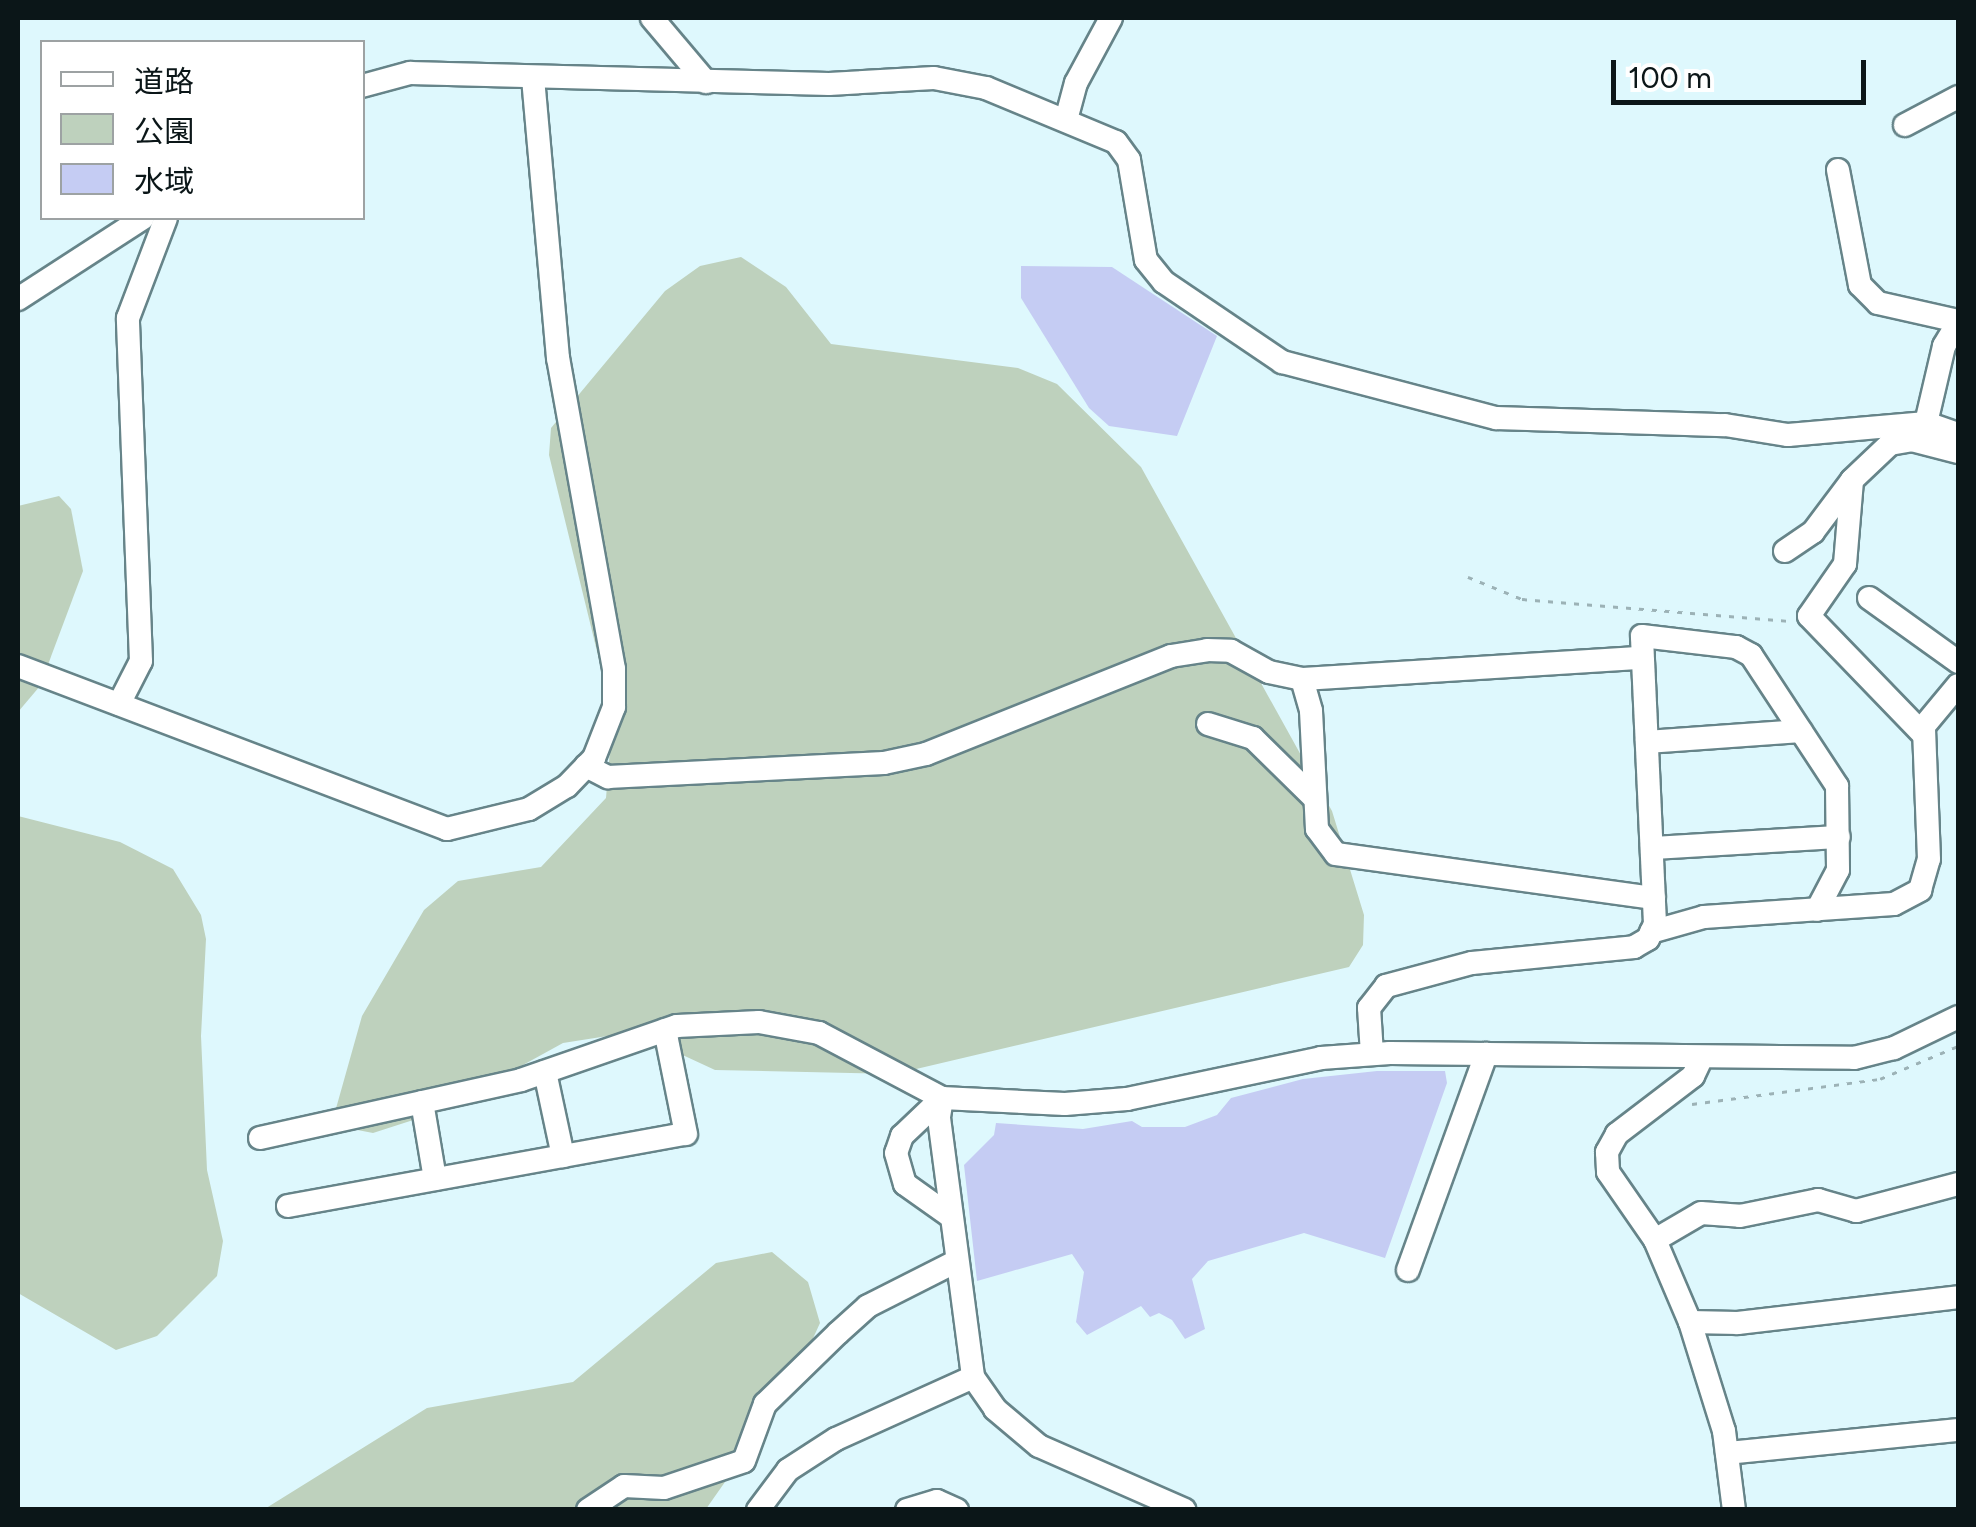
<!DOCTYPE html>
<html>
<head>
<meta charset="utf-8">
<style>
	body { margin:0 }
	#map { position:relative; width:1976px; height:1527px; overflow:hidden; background:#def8fd; font-family:Figtree,"Noto Sans JP",sans-serif }
	div>[style] { position:absolute }
	[style*='--x'] { left:calc(var(--x)*1px); top:calc(var(--y)*1px); width:calc(var(--w)*1px); rotate:calc(var(--a)*1deg) }
	.green>* { inset:0; background:#bed1bd }
	.water>* { inset:0; background:#c5ccf3 }
	.path>* { height:2.5px; margin-top:-1.25px; transform-origin:0; background:repeating-linear-gradient(90deg,#9cb2b6 0 5px,transparent 0 13px) }
	.roads { filter:drop-shadow(2px 0 #668489) drop-shadow(-2px 0 #668489) drop-shadow(0 2px #668489) drop-shadow(0 -2px #668489) }
	.minor>* { height:22px; margin:-11px; padding:0 11px; transform-origin:11px; border-radius:11px; background:#fff }
	span { translate:-50% -50%; white-space:nowrap; text-align:center; line-height:1.15; -webkit-text-stroke:10px #fff; paint-order:stroke }
	.frame { position:absolute; inset:0; border:20px solid #0b1618; pointer-events:none }
	.legend { position:absolute; left:40px; top:40px; width:325px; height:180px; box-sizing:border-box; background:#fff; border:2px solid #9da2a3; margin:0; padding:12px 18px; list-style:none; font-size:30px; color:#0b1618 }
	.legend li { display:flex; align-items:center; gap:20px; height:50px }
	.legend b { width:50px; border:2px solid #9da2a3 }
	.scale { position:absolute; left:1611px; top:60px; width:255px; height:45px; box-sizing:border-box; border:5px solid #0b1618; border-top:0; padding-left:12px; font-size:30px; line-height:35px; white-space:nowrap; color:#0b1618; -webkit-text-stroke:8px #fff; paint-order:stroke }
</style>
</head>
<body>
<div id="map">
	<div class="green">
		<div style="clip-path:polygon(741px 257px,786px 287px,831px 344px,1018px 368px,1057px 384px,1141px 467px,1332px 811px,1364px 915px,1363px 945px,1349px 967px,895px 1074px,715px 1070px,633px 1032px,563px 1043px,438px 1112px,373px 1133px,342px 1127px,335px 1112px,362px 1016px,424px 910px,458px 881px,541px 867px,606px 798px,611px 737px,604px 680px,549px 455px,551px 428px,665px 291px,700px 266px)"></div>
		<div style="clip-path:polygon(59px 496px,71px 509px,83px 571px,40px 686px,18px 712px,18px 506px)"></div>
		<div style="clip-path:polygon(18px 816px,120px 842px,173px 869px,201px 915px,206px 939px,201px 1036px,207px 1170px,223px 1241px,217px 1276px,157px 1336px,116px 1350px,18px 1293px)"></div>
		<div style="clip-path:polygon(772px 1252px,808px 1282px,820px 1323px,789px 1391px,706px 1509px,263px 1510px,427px 1408px,573px 1382px,716px 1263px)"></div>
	</div>
	<div class="water">
		<div style="clip-path:polygon(1021px 266px,1112px 267px,1217px 336px,1177px 436px,1109px 426px,1089px 408px,1021px 298px)"></div>
		<div style="clip-path:polygon(1377px 1071px,1445px 1071px,1447px 1083px,1385px 1258px,1304px 1233px,1208px 1261px,1192px 1279px,1205px 1329px,1185px 1339px,1172px 1320px,1159px 1313px,1150px 1317px,1141px 1306px,1087px 1335px,1076px 1322px,1084px 1272px,1072px 1254px,977px 1281px,964px 1165px,994px 1135px,996px 1123px,1083px 1129px,1132px 1121px,1142px 1127px,1185px 1127px,1217px 1115px,1231px 1098px,1303px 1079px)"></div>
	</div>
	<div class="path">
		<div style="--x:1468;--y:577;--w:58;--a:22.2"></div>
		<div style="--x:1522;--y:599;--w:267;--a:4.7"></div>
		<div style="--x:1692;--y:1104;--w:190;--a:-7.6"></div>
		<div style="--x:1880;--y:1079;--w:85;--a:-22.9"></div>
	</div>
	<div class="roads">
		<div class="minor">
			<div style="--x:652;--y:18;--w:84;--a:49.8"></div>
			<div style="--x:362;--y:86;--w:50;--a:-15.2"></div>
			<div style="--x:410;--y:73;--w:419;--a:1.5"></div>
			<div style="--x:829;--y:84;--w:105;--a:-3.3"></div>
			<div style="--x:934;--y:78;--w:53;--a:10.9"></div>
			<div style="--x:986;--y:88;--w:141;--a:22.6"></div>
			<div style="--x:1116;--y:142;--w:22;--a:54"></div>
			<div style="--x:1129;--y:160;--w:101;--a:80.4"></div>
			<div style="--x:1146;--y:260;--w:28;--a:51"></div>
			<div style="--x:1164;--y:282;--w:143;--a:34.1"></div>
			<div style="--x:1282;--y:362;--w:221;--a:14.7"></div>
			<div style="--x:1496;--y:418;--w:229;--a:1.8"></div>
			<div style="--x:1725;--y:425;--w:64;--a:9"></div>
			<div style="--x:1788;--y:435;--w:139;--a:-5"></div>
			<div style="--x:1926;--y:423;--w:34;--a:19"></div>
			<div style="--x:1066;--y:120;--w:38;--a:-75"></div>
			<div style="--x:1076;--y:83;--w:74;--a:-61.7"></div>
			<div style="--x:1905;--y:125;--w:60;--a:-27.8"></div>
			<div style="--x:1838;--y:170;--w:117;--a:79.2"></div>
			<div style="--x:1860;--y:285;--w:25;--a:45"></div>
			<div style="--x:1878;--y:303;--w:82;--a:12.7"></div>
			<div style="--x:18;--y:299;--w:149;--a:-32.9"></div>
			<div style="--x:1926;--y:423;--w:79;--a:-76.8"></div>
			<div style="--x:1944;--y:346;--w:27;--a:-59"></div>
			<div style="--x:1785;--y:551;--w:34;--a:-34"></div>
			<div style="--x:1813;--y:532;--w:65;--a:-53.1"></div>
			<div style="--x:1869;--y:598;--w:110;--a:35.7"></div>
			<div style="--x:18;--y:666;--w:459;--a:20.8"></div>
			<div style="--x:447;--y:829;--w:84;--a:-13.7"></div>
			<div style="--x:529;--y:809;--w:44;--a:-31.2"></div>
			<div style="--x:567;--y:786;--w:39;--a:-46"></div>
			<div style="--x:594;--y:758;--w:55;--a:-68.6"></div>
			<div style="--x:614;--y:707;--w:38;--a:-90"></div>
			<div style="--x:614;--y:669;--w:316;--a:-100.2"></div>
			<div style="--x:558;--y:358;--w:280;--a:-95.1"></div>
			<div style="--x:1302;--y:679;--w:33;--a:74"></div>
			<div style="--x:1311;--y:711;--w:118;--a:87.1"></div>
			<div style="--x:1317;--y:829;--w:31;--a:53"></div>
			<div style="--x:1336;--y:854;--w:321;--a:7.9"></div>
			<div style="--x:119;--y:704;--w:48;--a:-62.9"></div>
			<div style="--x:141;--y:661;--w:343;--a:-92.2"></div>
			<div style="--x:128;--y:318;--w:107;--a:-69.2"></div>
			<div style="--x:1208;--y:724;--w:47;--a:17.3"></div>
			<div style="--x:1253;--y:738;--w:87;--a:44.5"></div>
			<div style="--x:1923;--y:734;--w:164;--a:-134"></div>
			<div style="--x:1809;--y:616;--w:63;--a:-55.3"></div>
			<div style="--x:1845;--y:564;--w:84;--a:-85.2"></div>
			<div style="--x:1852;--y:480;--w:52;--a:-43.5"></div>
			<div style="--x:1890;--y:444;--w:22;--a:-10"></div>
			<div style="--x:1912;--y:440;--w:48;--a:14.6"></div>
			<div style="--x:1647;--y:742;--w:154;--a:-4.1"></div>
			<div style="--x:586;--y:766;--w:25;--a:27"></div>
			<div style="--x:608;--y:777;--w:276;--a:-2.9"></div>
			<div style="--x:884;--y:763;--w:43;--a:-12.1"></div>
			<div style="--x:926;--y:754;--w:264;--a:-21.8"></div>
			<div style="--x:1171;--y:656;--w:36;--a:-9"></div>
			<div style="--x:1207;--y:650;--w:24;--a:2"></div>
			<div style="--x:1231;--y:651;--w:43;--a:28.9"></div>
			<div style="--x:1269;--y:672;--w:34;--a:12"></div>
			<div style="--x:1302;--y:679;--w:337;--a:-3.6"></div>
			<div style="--x:1652;--y:848;--w:187;--a:-3.4"></div>
			<div style="--x:1651;--y:932;--w:55;--a:-15.8"></div>
			<div style="--x:1704;--y:917;--w:190;--a:-3.9"></div>
			<div style="--x:1894;--y:904;--w:30;--a:-28"></div>
			<div style="--x:1920;--y:890;--w:32;--a:-74"></div>
			<div style="--x:1929;--y:859;--w:133;--a:-92.2"></div>
			<div style="--x:1924;--y:726;--w:53;--a:-50.3"></div>
			<div style="--x:1372;--y:1054;--w:46;--a:-93.7"></div>
			<div style="--x:1369;--y:1008;--w:28;--a:-52"></div>
			<div style="--x:1386;--y:986;--w:89;--a:-15"></div>
			<div style="--x:1472;--y:963;--w:163;--a:-5.6"></div>
			<div style="--x:1634;--y:947;--w:16;--a:-30"></div>
			<div style="--x:1648;--y:939;--w:17;--a:-65"></div>
			<div style="--x:1655;--y:924;--w:288;--a:-92.6"></div>
			<div style="--x:1642;--y:636;--w:95;--a:6.7"></div>
			<div style="--x:1736;--y:647;--w:17;--a:28"></div>
			<div style="--x:1751;--y:655;--w:157;--a:56.7"></div>
			<div style="--x:1837;--y:786;--w:84;--a:89.3"></div>
			<div style="--x:1838;--y:870;--w:45;--a:117.7"></div>
			<div style="--x:1701;--y:1059;--w:19;--a:115"></div>
			<div style="--x:1693;--y:1076;--w:96;--a:142.7"></div>
			<div style="--x:1617;--y:1134;--w:21;--a:119"></div>
			<div style="--x:1607;--y:1152;--w:20;--a:87"></div>
			<div style="--x:1608;--y:1172;--w:83;--a:55.3"></div>
			<div style="--x:1655;--y:1240;--w:89;--a:66.9"></div>
			<div style="--x:1690;--y:1322;--w:114;--a:72.7"></div>
			<div style="--x:1724;--y:1431;--w:80;--a:82.8"></div>
			<div style="--x:545;--y:1072;--w:86;--a:77.9"></div>
			<div style="--x:942;--y:1098;--w:20;--a:99"></div>
			<div style="--x:939;--y:1118;--w:261;--a:82.5"></div>
			<div style="--x:973;--y:1377;--w:39;--a:55"></div>
			<div style="--x:995;--y:1409;--w:57;--a:40.1"></div>
			<div style="--x:1039;--y:1446;--w:159;--a:23.7"></div>
			<div style="--x:942;--y:1098;--w:55;--a:136.5"></div>
			<div style="--x:902;--y:1136;--w:18;--a:109"></div>
			<div style="--x:896;--y:1153;--w:32;--a:74"></div>
			<div style="--x:905;--y:1184;--w:55;--a:35.4"></div>
			<div style="--x:422;--y:1102;--w:78;--a:80.4"></div>
			<div style="--x:260;--y:1138;--w:267;--a:-12.5"></div>
			<div style="--x:521;--y:1080;--w:165;--a:-19.1"></div>
			<div style="--x:677;--y:1026;--w:82;--a:-2.8"></div>
			<div style="--x:759;--y:1022;--w:61;--a:10.4"></div>
			<div style="--x:819;--y:1033;--w:139;--a:27.9"></div>
			<div style="--x:942;--y:1098;--w:123;--a:2.8"></div>
			<div style="--x:1065;--y:1104;--w:62;--a:-4.6"></div>
			<div style="--x:1127;--y:1099;--w:198;--a:-11.9"></div>
			<div style="--x:1321;--y:1058;--w:69;--a:-4.1"></div>
			<div style="--x:1390;--y:1053;--w:464;--a:0.6"></div>
			<div style="--x:1854;--y:1058;--w:41;--a:-14"></div>
			<div style="--x:1894;--y:1048;--w:71;--a:-25.8"></div>
			<div style="--x:288;--y:1206;--w:404;--a:-10.3"></div>
			<div style="--x:686;--y:1134;--w:106;--a:-101.4"></div>
			<div style="--x:1655;--y:1240;--w:53;--a:-30.4"></div>
			<div style="--x:1701;--y:1213;--w:39;--a:4"></div>
			<div style="--x:1740;--y:1216;--w:80;--a:-11.6"></div>
			<div style="--x:1818;--y:1200;--w:40;--a:16"></div>
			<div style="--x:1856;--y:1211;--w:106;--a:-14.8"></div>
			<div style="--x:1408;--y:1270;--w:230;--a:-70.1"></div>
			<div style="--x:1690;--y:1322;--w:48;--a:1.2"></div>
			<div style="--x:1738;--y:1323;--w:222;--a:-6.7"></div>
			<div style="--x:1727;--y:1453;--w:232;--a:-5.7"></div>
			<div style="--x:588;--y:1510;--w:43;--a:-33.7"></div>
			<div style="--x:624;--y:1486;--w:40;--a:2.9"></div>
			<div style="--x:664;--y:1488;--w:84;--a:-18.6"></div>
			<div style="--x:744;--y:1461;--w:61;--a:-69.8"></div>
			<div style="--x:765;--y:1404;--w:102;--a:-44.2"></div>
			<div style="--x:838;--y:1333;--w:40;--a:-42"></div>
			<div style="--x:868;--y:1306;--w:97;--a:-26.8"></div>
			<div style="--x:758;--y:1510;--w:50;--a:-53.1"></div>
			<div style="--x:788;--y:1470;--w:57;--a:-32.9"></div>
			<div style="--x:836;--y:1439;--w:150;--a:-24.3"></div>
			<div style="--x:907;--y:1510;--w:31;--a:-17"></div>
			<div style="--x:937;--y:1501;--w:22;--a:24"></div>
		</div>
	</div>
	<div class="frame"></div>
	<ul class="legend">
	<li><b style="height:12px;background:#fff"></b>道路</li>
	<li><b style="height:28px;background:#bed1bd"></b>公園</li>
	<li><b style="height:28px;background:#c5ccf3"></b>水域</li>
	</ul>
	<div class="scale">100 m</div>
</div>
</body>
</html>
